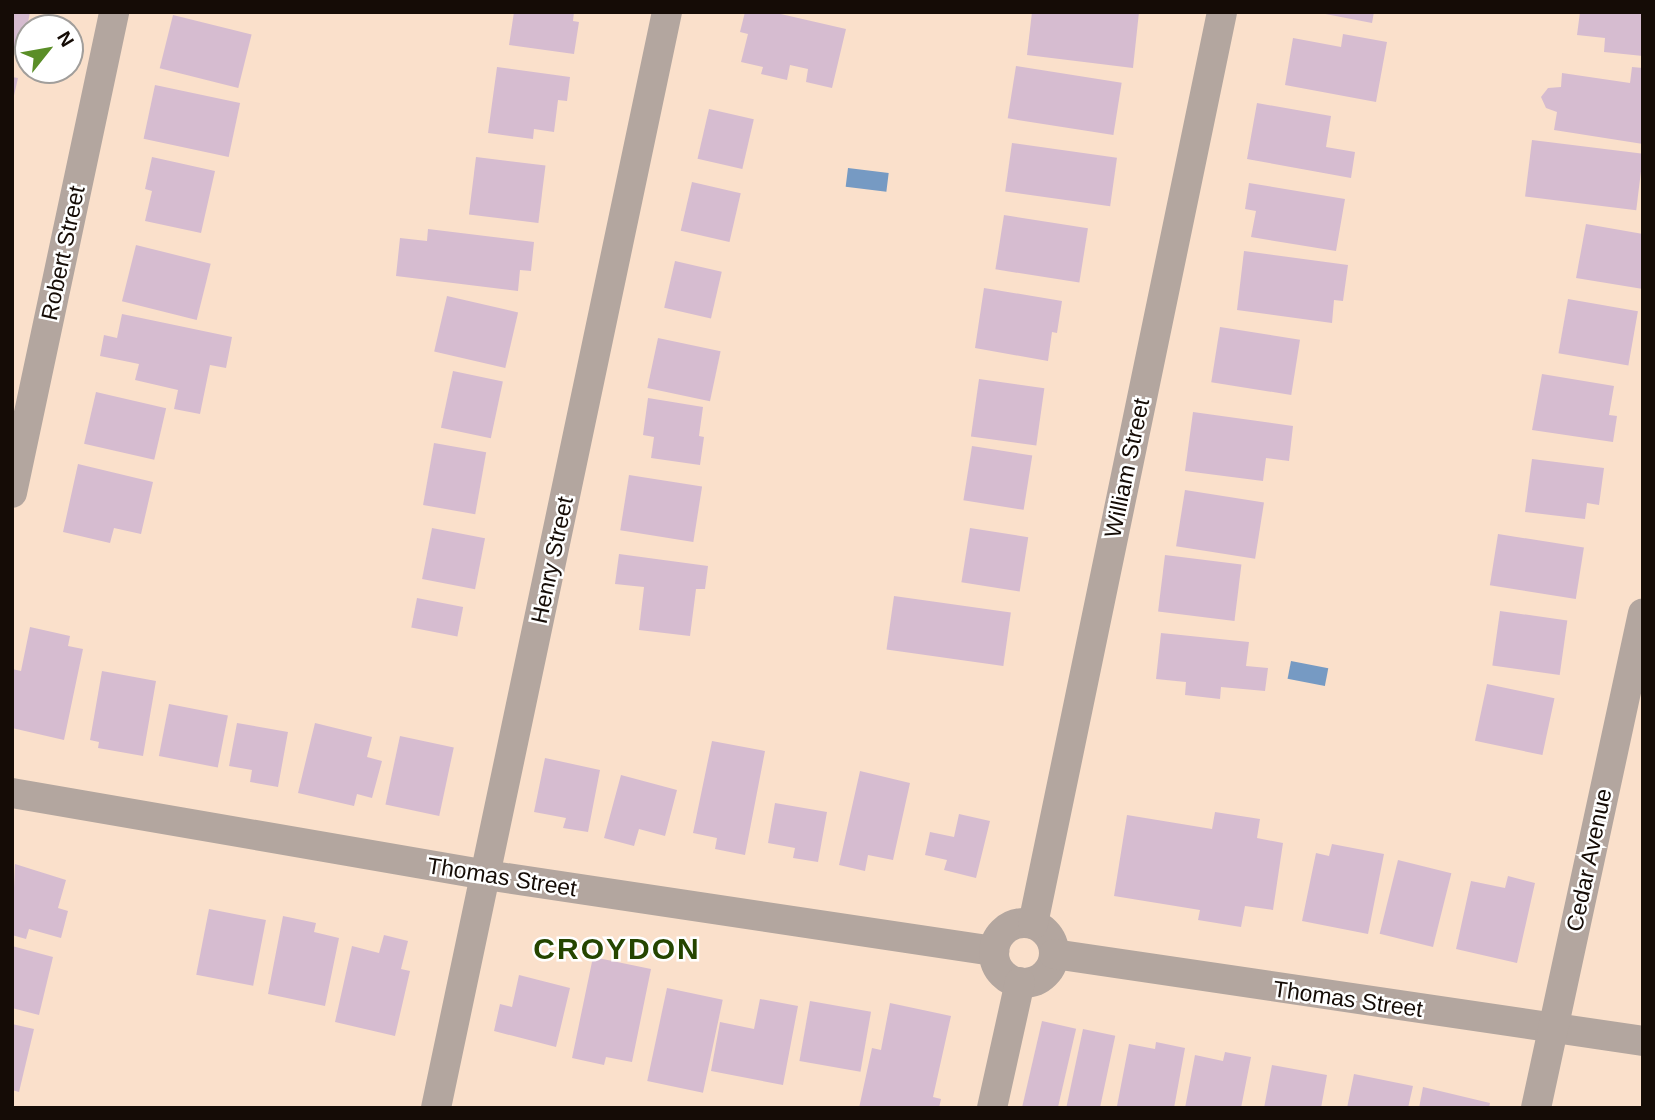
<!DOCTYPE html>
<html>
<head>
<meta charset="utf-8">
<style>
	body { margin:0 }
	#map { position:relative; width:1655px; height:1120px; overflow:hidden; background:#fae0cb; font-family:Arial,sans-serif }
	div>[style] { position:absolute }
	[style*='--x'] { left:calc(var(--x)*1px); top:calc(var(--y)*1px); width:calc(var(--w)*1px); rotate:calc(var(--a)*1deg) }
	.water>* { inset:0; background:#769ac3; transform-origin:0 0 }
	.building>* { inset:0; background:#d6bcd0; transform-origin:0 0 }
	.street>* { height:30px; margin:-15px; padding:0 15px; transform-origin:15px; border-radius:15px; background:#b3a69f }
	.street>.ring { margin:-15px; padding:0; box-sizing:content-box; background:none; border:30px solid #b3a69f; border-radius:50% }
	span { translate:-50% -50%; white-space:nowrap; text-align:center; line-height:1.15; -webkit-text-stroke:5px #fff; paint-order:stroke }
	.street-label { font-size:23px; color:#150c06 }
	.district-label { font-size:30px; color:#254500; font-weight:700; letter-spacing:2px }
	.frame { position:absolute; inset:0; border:14px solid #150c06; pointer-events:none }
	.north { position:absolute; left:14px; top:14px; width:70px; height:70px; box-sizing:border-box; background:#fff; border:2px solid #a19e9b; border-radius:50%; rotate:59deg; font-size:19px; font-weight:700; line-height:28px; text-align:center; color:#150c06 }
	.north::after { content:''; display:block; margin:auto; width:24px; height:32px; background:#5a8e27; clip-path:polygon(50% 0,100% 100%,50% 72%,0 100%) }
</style>
</head>
<body>
<div id="map">
	<div class="water">
		<div style="left:848px;top:168px;width:41px;height:19px;rotate:7deg"></div>
		<div style="left:1291px;top:661px;width:38px;height:18px;rotate:11deg"></div>
	</div>
	<div class="building">
		<div style="clip-path:polygon(12px 12px,30px 12px,23px 50px,12px 48px)"></div>
		<div style="clip-path:polygon(514px 12px,574px 12px,573px 21px,579px 22px,574px 54px,509px 45px)"></div>
		<div style="clip-path:polygon(745px 12px,772px 12px,846px 29px,832px 88px,806px 82px,808px 69px,790px 65px,787px 80px,761px 74px,763px 67px,741px 62px,748px 34px,740px 32px)"></div>
		<div style="clip-path:polygon(1032px 12px,1139px 12px,1133px 68px,1027px 55px)"></div>
		<div style="clip-path:polygon(1315px 12px,1374px 12px,1372px 23px)"></div>
		<div style="clip-path:polygon(1580px 12px,1643px 12px,1643px 56px,1604px 52px,1605px 38px,1577px 35px)"></div>
		<div style="left:173px;top:15px;width:81px;height:55px;rotate:14deg"></div>
		<div style="clip-path:polygon(1343px 34px,1387px 42px,1376px 102px,1285px 85px,1293px 38px,1341px 47px)"></div>
		<div style="left:1016px;top:66px;width:107px;height:53px;rotate:9deg"></div>
		<div style="clip-path:polygon(497px 67px,570px 77px,567px 101px,558px 100px,554px 132px,534px 129px,533px 139px,488px 133px)"></div>
		<div style="clip-path:polygon(1632px 67px,1643px 68px,1643px 144px,1554px 130px,1557px 112px,1546px 108px,1541px 97px,1548px 88px,1561px 87px,1562px 73px,1630px 83px)"></div>
		<div style="clip-path:polygon(12px 77px,18px 78px,13px 100px,12px 100px)"></div>
		<div style="left:155px;top:85px;width:87px;height:55px;rotate:12deg"></div>
		<div style="clip-path:polygon(1257px 103px,1331px 116px,1326px 147px,1355px 152px,1351px 178px,1247px 159px)"></div>
		<div style="left:709px;top:109px;width:46px;height:51px;rotate:13deg"></div>
		<div style="left:1532px;top:140px;width:112px;height:57px;rotate:7deg"></div>
		<div style="left:1012px;top:143px;width:106px;height:49px;rotate:8deg"></div>
		<div style="clip-path:polygon(152px 157px,215px 171px,201px 233px,145px 221px,152px 191px,145px 189px)"></div>
		<div style="left:476px;top:157px;width:70px;height:58px;rotate:7deg"></div>
		<div style="left:692px;top:182px;width:50px;height:50px;rotate:13deg"></div>
		<div style="clip-path:polygon(1249px 183px,1345px 199px,1336px 251px,1251px 237px,1256px 211px,1245px 209px)"></div>
		<div style="left:1004px;top:215px;width:85px;height:55px;rotate:9deg"></div>
		<div style="clip-path:polygon(1586px 224px,1643px 234px,1643px 289px,1576px 278px)"></div>
		<div style="clip-path:polygon(428px 229px,534px 242px,531px 271px,520px 270px,518px 291px,396px 276px,400px 238px,427px 241px)"></div>
		<div style="left:136px;top:245px;width:77px;height:58px;rotate:14deg"></div>
		<div style="clip-path:polygon(1244px 251px,1348px 265px,1343px 301px,1334px 300px,1332px 323px,1237px 310px)"></div>
		<div style="left:675px;top:261px;width:48px;height:48px;rotate:13deg"></div>
		<div style="clip-path:polygon(984px 288px,1062px 301px,1057px 333px,1052px 332px,1048px 361px,975px 348px)"></div>
		<div style="left:447px;top:296px;width:73px;height:57px;rotate:13deg"></div>
		<div style="left:1568px;top:299px;width:71px;height:55px;rotate:10deg"></div>
		<div style="clip-path:polygon(122px 314px,232px 337px,226px 368px,210px 365px,200px 414px,174px 409px,178px 390px,135px 380px,139px 364px,100px 356px,104px 335px,117px 338px)"></div>
		<div style="left:1220px;top:327px;width:81px;height:56px;rotate:9deg"></div>
		<div style="left:658px;top:338px;width:64px;height:51px;rotate:12deg"></div>
		<div style="left:453px;top:371px;width:51px;height:58px;rotate:12deg"></div>
		<div style="clip-path:polygon(1542px 374px,1614px 386px,1609px 415px,1617px 416px,1613px 442px,1532px 430px)"></div>
		<div style="left:979px;top:379px;width:66px;height:58px;rotate:8deg"></div>
		<div style="left:96px;top:392px;width:72px;height:53px;rotate:13deg"></div>
		<div style="clip-path:polygon(648px 398px,703px 407px,699px 436px,704px 437px,700px 465px,651px 458px,654px 437px,643px 435px)"></div>
		<div style="clip-path:polygon(1193px 412px,1293px 426px,1289px 461px,1266px 458px,1263px 481px,1185px 471px)"></div>
		<div style="left:434px;top:443px;width:53px;height:63px;rotate:10deg"></div>
		<div style="left:972px;top:446px;width:61px;height:55px;rotate:9deg"></div>
		<div style="clip-path:polygon(1532px 459px,1604px 468px,1599px 505px,1587px 503px,1585px 519px,1525px 512px)"></div>
		<div style="clip-path:polygon(78px 464px,153px 482px,141px 534px,114px 528px,110px 543px,63px 532px)"></div>
		<div style="left:629px;top:475px;width:74px;height:56px;rotate:9deg"></div>
		<div style="left:1185px;top:490px;width:80px;height:57px;rotate:9deg"></div>
		<div style="left:432px;top:528px;width:54px;height:52px;rotate:11deg"></div>
		<div style="left:970px;top:528px;width:59px;height:55px;rotate:9deg"></div>
		<div style="left:1498px;top:534px;width:87px;height:52px;rotate:9deg"></div>
		<div style="clip-path:polygon(619px 554px,708px 566px,705px 589px,696px 589px,690px 636px,639px 630px,644px 587px,615px 584px)"></div>
		<div style="left:1165px;top:555px;width:77px;height:57px;rotate:7deg"></div>
		<div style="left:894px;top:596px;width:118px;height:54px;rotate:8deg"></div>
		<div style="left:417px;top:598px;width:47px;height:30px;rotate:11deg"></div>
		<div style="left:1500px;top:611px;width:68px;height:55px;rotate:8deg"></div>
		<div style="clip-path:polygon(30px 627px,70px 636px,68px 646px,83px 649px,64px 740px,12px 728px,12px 669px,21px 671px)"></div>
		<div style="clip-path:polygon(1161px 633px,1249px 642px,1246px 666px,1268px 668px,1265px 691px,1221px 687px,1220px 699px,1185px 695px,1186px 682px,1156px 679px)"></div>
		<div style="clip-path:polygon(102px 671px,156px 681px,143px 756px,98px 748px,99px 742px,90px 740px)"></div>
		<div style="left:1487px;top:684px;width:69px;height:58px;rotate:12deg"></div>
		<div style="left:169px;top:704px;width:60px;height:53px;rotate:11deg"></div>
		<div style="clip-path:polygon(237px 723px,288px 732px,278px 787px,250px 782px,252px 770px,229px 766px)"></div>
		<div style="clip-path:polygon(315px 723px,372px 737px,367px 757px,382px 761px,372px 798px,357px 794px,354px 806px,298px 793px)"></div>
		<div style="left:400px;top:736px;width:55px;height:70px;rotate:12deg"></div>
		<div style="clip-path:polygon(712px 741px,765px 751px,745px 855px,715px 849px,717px 838px,693px 833px)"></div>
		<div style="clip-path:polygon(545px 758px,600px 770px,588px 832px,563px 828px,566px 818px,534px 812px)"></div>
		<div style="clip-path:polygon(860px 771px,910px 783px,893px 860px,868px 855px,865px 871px,839px 865px)"></div>
		<div style="clip-path:polygon(621px 775px,677px 790px,665px 836px,639px 829px,634px 846px,604px 838px)"></div>
		<div style="clip-path:polygon(775px 803px,827px 812px,818px 862px,793px 858px,795px 848px,768px 843px)"></div>
		<div style="clip-path:polygon(1215px 812px,1260px 819px,1257px 838px,1283px 843px,1273px 910px,1245px 906px,1241px 927px,1198px 920px,1200px 910px,1114px 896px,1127px 815px,1212px 829px)"></div>
		<div style="clip-path:polygon(959px 814px,990px 821px,976px 878px,944px 870px,947px 860px,925px 855px,930px 832px,954px 837px)"></div>
		<div style="clip-path:polygon(1332px 844px,1384px 854px,1368px 934px,1302px 921px,1316px 853px,1329px 856px)"></div>
		<div style="left:1398px;top:860px;width:55px;height:76px;rotate:14deg"></div>
		<div style="clip-path:polygon(15px 864px,66px 880px,58px 908px,68px 911px,61px 938px,29px 929px,26px 939px,12px 935px)"></div>
		<div style="clip-path:polygon(1508px 876px,1535px 883px,1517px 963px,1456px 949px,1471px 881px,1505px 888px)"></div>
		<div style="left:209px;top:909px;width:58px;height:67px;rotate:11deg"></div>
		<div style="clip-path:polygon(283px 916px,316px 923px,314px 932px,339px 938px,325px 1006px,268px 994px)"></div>
		<div style="clip-path:polygon(384px 935px,408px 941px,401px 969px,410px 971px,395px 1036px,335px 1022px,352px 946px,379px 953px)"></div>
		<div style="clip-path:polygon(12px 946px,53px 957px,39px 1015px,12px 1008px)"></div>
		<div style="clip-path:polygon(593px 957px,651px 969px,632px 1062px,606px 1057px,604px 1065px,572px 1058px)"></div>
		<div style="clip-path:polygon(519px 975px,570px 988px,556px 1047px,494px 1031px,500px 1004px,512px 1007px)"></div>
		<div style="left:667px;top:988px;width:57px;height:95px;rotate:12deg"></div>
		<div style="clip-path:polygon(760px 999px,798px 1006px,783px 1085px,711px 1071px,720px 1022px,754px 1029px)"></div>
		<div style="left:810px;top:1001px;width:62px;height:61px;rotate:10deg"></div>
		<div style="clip-path:polygon(890px 1003px,951px 1016px,933px 1097px,941px 1099px,939px 1108px,859px 1108px,872px 1048px,881px 1050px)"></div>
		<div style="left:1042px;top:1021px;width:35px;height:89px;rotate:13deg"></div>
		<div style="clip-path:polygon(12px 1024px,34px 1029px,19px 1092px,12px 1090px)"></div>
		<div style="left:1083px;top:1029px;width:33px;height:81px;rotate:12deg"></div>
		<div style="clip-path:polygon(1156px 1042px,1185px 1048px,1174px 1108px,1117px 1106px,1129px 1044px,1155px 1049px)"></div>
		<div style="clip-path:polygon(1225px 1052px,1251px 1057px,1241px 1108px,1185px 1108px,1195px 1055px,1223px 1061px)"></div>
		<div style="clip-path:polygon(1272px 1065px,1327px 1075px,1321px 1108px,1264px 1108px)"></div>
		<div style="clip-path:polygon(1354px 1074px,1413px 1086px,1408px 1108px,1347px 1108px)"></div>
		<div style="clip-path:polygon(1423px 1087px,1490px 1103px,1489px 1108px,1419px 1108px)"></div>
	</div>
	<div class="street">
		<div style="--x:12;--y:493;--w:492;--a:-78"></div>
		<div style="--x:12;--y:793;--w:481;--a:9.8"></div>
		<div style="--x:486;--y:875;--w:514;--a:8.51"></div>
		<div class="ring" style="left:994px;top:923px;width:30px;height:30px"></div>
		<div style="--x:1033;--y:924;--w:931;--a:-78.29"></div>
		<div style="--x:1054;--y:954;--w:595;--a:8.4"></div>
		<div style="--x:436;--y:1108;--w:1120;--a:-78.1"></div>
		<div style="--x:992;--y:1108;--w:129;--a:-77.5"></div>
		<div style="--x:1536;--y:1108;--w:506;--a:-77.8"></div>
	</div>
	<div class="street-label">
		<span style="left:63px;top:253px;rotate:-78deg">Robert Street</span>
		<span style="left:1127px;top:468px;rotate:-78deg">William Street</span>
		<span style="left:552px;top:560px;rotate:-78deg">Henry Street</span>
		<span style="left:1589px;top:860px;rotate:-78deg">Cedar Avenue</span>
		<span style="left:502px;top:877px;rotate:9deg">Thomas Street</span>
		<span style="left:1348px;top:999px;rotate:8deg">Thomas Street</span>
	</div>
	<div class="district-label">
		<span style="left:617px;top:949px">CROYDON</span>
	</div>
	<div class="frame"></div>
	<div class="north">N</div>
</div>
</body>
</html>
